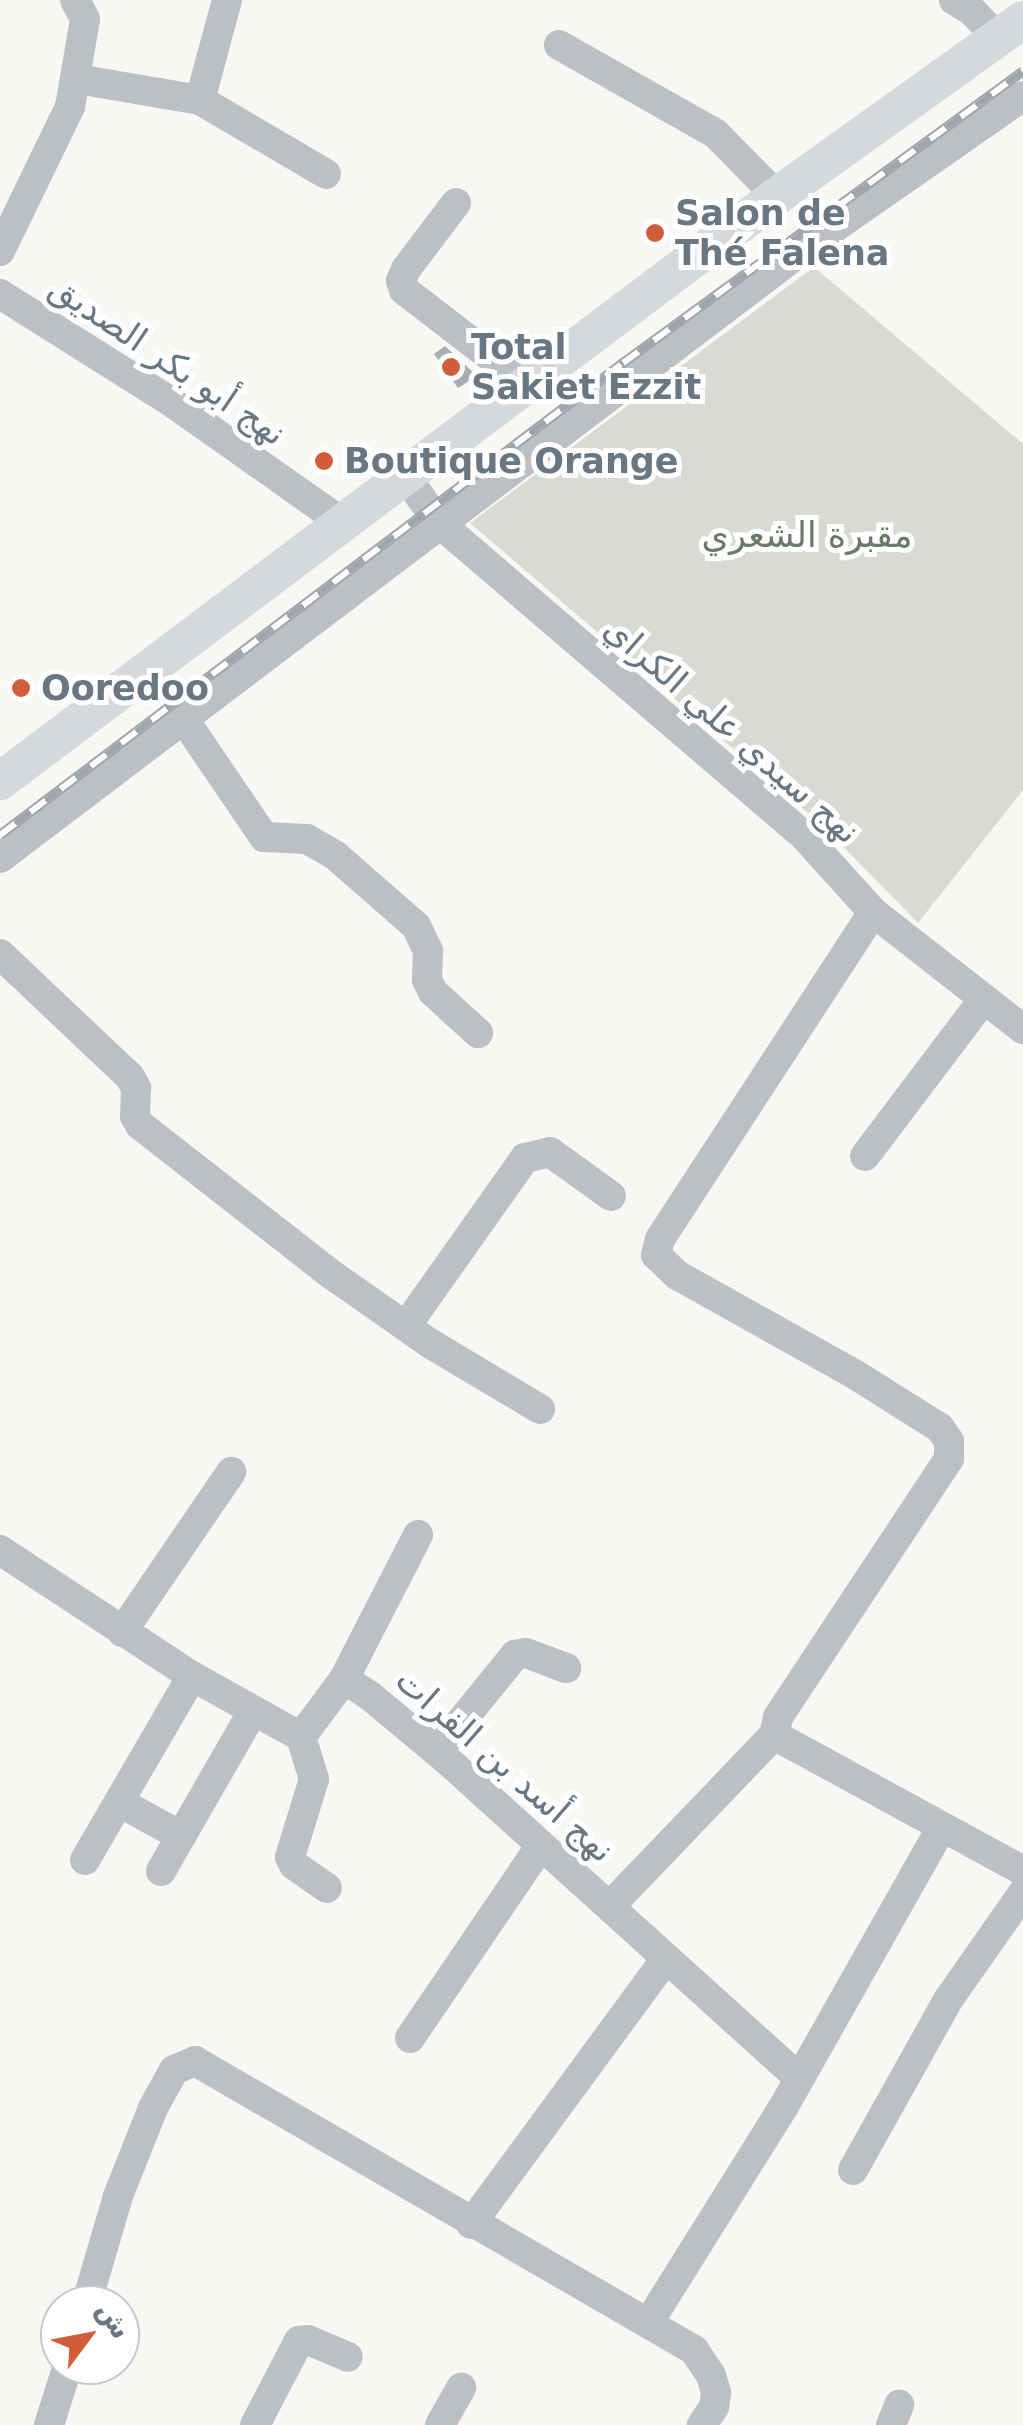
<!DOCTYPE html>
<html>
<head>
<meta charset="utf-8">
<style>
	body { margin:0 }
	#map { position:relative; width:1023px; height:2425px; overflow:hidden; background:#f7f7f4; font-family:"DejaVu Sans","Noto Sans Arabic",sans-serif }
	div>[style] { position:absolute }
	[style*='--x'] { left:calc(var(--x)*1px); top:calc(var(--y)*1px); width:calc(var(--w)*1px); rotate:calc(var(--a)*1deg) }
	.green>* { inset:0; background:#d7dbd4 }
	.building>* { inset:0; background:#a7aeb3 }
	.minor>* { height:30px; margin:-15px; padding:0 15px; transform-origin:15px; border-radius:15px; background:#bcc0c4 }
	.major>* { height:38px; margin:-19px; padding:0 19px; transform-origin:19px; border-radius:19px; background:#d5d9dc }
	.rail>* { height:10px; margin-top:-5px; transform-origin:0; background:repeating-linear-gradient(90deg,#fff 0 19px,#9fa5aa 0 38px); box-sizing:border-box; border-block:2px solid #9fa5aa }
	.dots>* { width:28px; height:28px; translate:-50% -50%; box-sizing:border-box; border:5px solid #fff; border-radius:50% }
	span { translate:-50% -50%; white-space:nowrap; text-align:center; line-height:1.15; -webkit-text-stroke:10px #fff; paint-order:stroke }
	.poi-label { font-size:35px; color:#697782; font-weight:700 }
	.left { translate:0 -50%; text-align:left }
	.street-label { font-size:35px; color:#697782 }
	.park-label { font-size:35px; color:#6b7a67 }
	.north { position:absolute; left:40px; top:2285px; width:100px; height:100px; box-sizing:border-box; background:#fff; border:2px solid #c3c9cd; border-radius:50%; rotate:58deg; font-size:28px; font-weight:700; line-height:40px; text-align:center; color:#697782 }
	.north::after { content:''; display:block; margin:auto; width:35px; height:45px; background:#d05e3b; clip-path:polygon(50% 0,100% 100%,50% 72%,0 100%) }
</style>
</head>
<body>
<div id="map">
	<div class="green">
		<div style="clip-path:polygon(814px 267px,1023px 444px,1023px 790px,918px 923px,822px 825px,470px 523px)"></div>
	</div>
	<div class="building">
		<div style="clip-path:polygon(445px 346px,477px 376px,458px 388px,434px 354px)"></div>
	</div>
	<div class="minor">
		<div style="--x:954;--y:0;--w:21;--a:31"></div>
		<div style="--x:972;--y:11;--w:37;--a:46"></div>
		<div style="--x:559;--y:45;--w:180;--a:29.5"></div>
		<div style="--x:716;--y:134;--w:87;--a:45.5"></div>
		<div style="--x:77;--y:79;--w:125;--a:9.7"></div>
		<div style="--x:200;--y:100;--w:146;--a:30.4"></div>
		<div style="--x:200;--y:100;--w:104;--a:-74.9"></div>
		<div style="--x:456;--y:203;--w:83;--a:127.1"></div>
		<div style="--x:406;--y:269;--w:13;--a:113"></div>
		<div style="--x:401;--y:281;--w:9;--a:72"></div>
		<div style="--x:404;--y:290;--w:154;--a:37.6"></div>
		<div style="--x:0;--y:251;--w:160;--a:-64.1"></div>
		<div style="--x:70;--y:107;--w:89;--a:-80.3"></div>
		<div style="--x:85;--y:19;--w:21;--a:-118"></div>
		<div style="--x:0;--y:294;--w:201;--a:32.2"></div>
		<div style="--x:170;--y:401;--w:212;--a:35.2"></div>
		<div style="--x:406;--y:477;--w:57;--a:54.3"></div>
		<div style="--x:439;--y:523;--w:484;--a:40.6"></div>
		<div style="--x:806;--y:838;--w:100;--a:47.8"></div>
		<div style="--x:873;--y:912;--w:190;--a:38"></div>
		<div style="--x:183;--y:718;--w:144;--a:55.8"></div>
		<div style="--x:264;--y:837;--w:43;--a:2.7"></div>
		<div style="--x:307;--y:839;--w:34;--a:30"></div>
		<div style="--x:336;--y:856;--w:106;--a:41.2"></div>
		<div style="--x:416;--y:926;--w:28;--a:64"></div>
		<div style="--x:428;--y:951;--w:29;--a:92"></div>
		<div style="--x:427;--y:980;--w:13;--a:63"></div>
		<div style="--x:433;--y:992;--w:61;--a:42.3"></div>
		<div style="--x:0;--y:858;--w:1005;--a:-37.15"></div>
		<div style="--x:801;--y:251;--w:271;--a:-34.9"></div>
		<div style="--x:0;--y:954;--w:179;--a:43.4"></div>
		<div style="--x:130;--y:1077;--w:13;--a:61"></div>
		<div style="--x:136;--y:1088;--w:28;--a:92"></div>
		<div style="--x:135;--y:1116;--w:10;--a:61"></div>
		<div style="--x:140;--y:1125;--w:239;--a:38"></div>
		<div style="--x:328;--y:1272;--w:126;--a:35"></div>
		<div style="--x:431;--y:1344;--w:127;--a:30.8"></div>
		<div style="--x:865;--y:1156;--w:196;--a:-52.9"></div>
		<div style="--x:406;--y:1326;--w:206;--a:-54.7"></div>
		<div style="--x:525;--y:1158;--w:26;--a:-13"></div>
		<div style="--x:550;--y:1152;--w:75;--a:35.8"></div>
		<div style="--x:0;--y:1550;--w:230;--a:33.3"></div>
		<div style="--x:192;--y:1676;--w:125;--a:29.2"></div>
		<div style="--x:301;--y:1737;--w:72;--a:-53.4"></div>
		<div style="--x:344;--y:1679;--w:30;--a:33"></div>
		<div style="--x:369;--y:1695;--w:102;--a:39.8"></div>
		<div style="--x:447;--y:1760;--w:474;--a:42.1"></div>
		<div style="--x:122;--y:1632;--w:194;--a:-55.7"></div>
		<div style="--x:344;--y:1679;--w:162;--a:-62.8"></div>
		<div style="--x:774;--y:1735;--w:284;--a:28.6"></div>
		<div style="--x:301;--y:1737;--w:44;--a:72.8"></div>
		<div style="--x:314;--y:1779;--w:82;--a:107.1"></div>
		<div style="--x:290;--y:1857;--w:9;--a:63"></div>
		<div style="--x:294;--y:1865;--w:40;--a:34.9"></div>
		<div style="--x:437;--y:1751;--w:124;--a:-50.9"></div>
		<div style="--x:515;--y:1655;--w:11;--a:-10"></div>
		<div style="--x:526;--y:1653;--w:43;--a:20.6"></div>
		<div style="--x:119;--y:1802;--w:71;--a:28.7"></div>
		<div style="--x:85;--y:1860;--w:213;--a:-59.8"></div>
		<div style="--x:161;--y:1871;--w:185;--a:-60.1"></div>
		<div style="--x:610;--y:1906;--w:237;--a:-46.2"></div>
		<div style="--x:774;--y:1735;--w:18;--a:-77"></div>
		<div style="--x:778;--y:1717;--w:310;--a:-56.5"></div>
		<div style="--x:949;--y:1459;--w:18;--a:-90"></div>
		<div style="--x:949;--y:1441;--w:16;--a:-125"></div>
		<div style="--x:940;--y:1428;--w:99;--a:-147.8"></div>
		<div style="--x:856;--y:1375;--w:205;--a:-150.8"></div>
		<div style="--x:677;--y:1275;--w:29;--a:-136"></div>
		<div style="--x:656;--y:1255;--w:16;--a:-76"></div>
		<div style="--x:660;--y:1239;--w:390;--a:-56.9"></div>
		<div style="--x:410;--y:2038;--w:233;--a:-55.8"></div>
		<div style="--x:853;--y:2170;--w:195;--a:-60.8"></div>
		<div style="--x:948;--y:2000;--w:131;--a:-55"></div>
		<div style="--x:471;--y:2224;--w:328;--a:-53.7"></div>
		<div style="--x:86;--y:2305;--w:114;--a:-73.6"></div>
		<div style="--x:118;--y:2196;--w:95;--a:-68.3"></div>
		<div style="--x:153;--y:2108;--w:43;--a:-61.1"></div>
		<div style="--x:174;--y:2070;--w:23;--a:-23"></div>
		<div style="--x:195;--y:2061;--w:577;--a:30.08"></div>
		<div style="--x:694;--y:2350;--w:30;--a:56"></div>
		<div style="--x:711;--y:2375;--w:19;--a:74"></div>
		<div style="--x:716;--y:2393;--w:14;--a:98"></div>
		<div style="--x:714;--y:2407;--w:22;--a:124"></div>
		<div style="--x:649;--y:2322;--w:255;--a:-58"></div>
		<div style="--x:784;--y:2106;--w:318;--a:-60.5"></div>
		<div style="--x:49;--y:2425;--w:63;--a:-72.4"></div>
		<div style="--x:255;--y:2425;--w:95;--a:-62.4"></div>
		<div style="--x:299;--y:2341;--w:9;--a:-6"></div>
		<div style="--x:308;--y:2340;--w:43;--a:23"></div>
		<div style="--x:440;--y:2425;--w:43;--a:-60.4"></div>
		<div style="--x:891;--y:2425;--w:22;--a:-68"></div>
	</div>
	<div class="major">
		<div style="--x:0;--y:781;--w:973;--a:-36.98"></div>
		<div style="--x:777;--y:196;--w:302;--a:-35.6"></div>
	</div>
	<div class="rail">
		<div style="--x:0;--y:835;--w:782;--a:-37.15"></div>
		<div style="--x:623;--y:363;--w:495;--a:-36.1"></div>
	</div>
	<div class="dots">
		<div style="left:655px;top:233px;background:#d05e3b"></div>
		<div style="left:451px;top:367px;background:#d05e3b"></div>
		<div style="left:324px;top:461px;background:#d05e3b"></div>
		<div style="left:21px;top:688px;background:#d05e3b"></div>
	</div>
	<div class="poi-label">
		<span class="left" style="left:675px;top:233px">Salon de<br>Thé Falena</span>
		<span class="left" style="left:471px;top:367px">Total<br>Sakiet Ezzit</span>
		<span class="left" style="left:344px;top:461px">Boutique Orange</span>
		<span class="left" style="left:41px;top:688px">Ooredoo</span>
	</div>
	<div class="street-label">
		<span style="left:168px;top:360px;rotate:34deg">نهج أبو بكر الصديق</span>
		<span style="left:732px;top:730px;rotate:41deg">نهج سيدي علي الكراي</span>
		<span style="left:505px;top:1765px;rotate:41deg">نهج أسد بن الفرات</span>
	</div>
	<div class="park-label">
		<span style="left:807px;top:535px">مقبرة الشعري</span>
	</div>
	<div class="north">ش</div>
</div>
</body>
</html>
